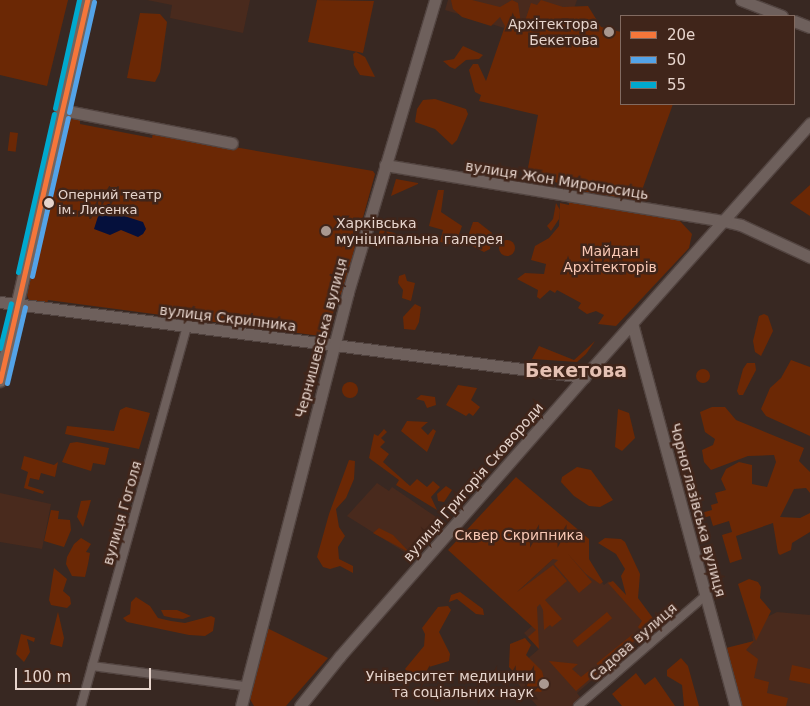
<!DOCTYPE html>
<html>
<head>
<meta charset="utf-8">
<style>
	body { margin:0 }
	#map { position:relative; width:810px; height:706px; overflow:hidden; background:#382822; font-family:"DejaVu Sans",sans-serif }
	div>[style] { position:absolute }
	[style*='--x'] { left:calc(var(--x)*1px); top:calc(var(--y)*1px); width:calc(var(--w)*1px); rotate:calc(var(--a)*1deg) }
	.built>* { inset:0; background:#492a1d }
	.green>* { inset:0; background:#6b2805; transform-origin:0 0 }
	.round { border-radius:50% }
	.water>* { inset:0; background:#05103c }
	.roads { filter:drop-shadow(1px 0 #524440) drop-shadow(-1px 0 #524440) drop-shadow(0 1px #524440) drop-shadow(0 -1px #524440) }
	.street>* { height:8px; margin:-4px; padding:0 4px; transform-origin:4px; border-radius:4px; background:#6e605c }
	.secondary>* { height:11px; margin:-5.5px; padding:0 5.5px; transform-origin:5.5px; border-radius:5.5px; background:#6e605c }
	.primary>* { height:12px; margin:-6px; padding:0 6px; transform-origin:6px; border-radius:6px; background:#74645e }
	.bus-1>* { height:5px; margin:-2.5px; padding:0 2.5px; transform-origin:2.5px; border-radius:2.5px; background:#f5763a }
	.bus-2>* { height:5px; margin:-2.5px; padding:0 2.5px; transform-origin:2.5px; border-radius:2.5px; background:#53a3e8 }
	.bus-3>* { height:5px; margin:-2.5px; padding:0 2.5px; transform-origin:2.5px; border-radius:2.5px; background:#00a9ce }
	.dots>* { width:14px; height:14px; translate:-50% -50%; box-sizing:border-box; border:2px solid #40251a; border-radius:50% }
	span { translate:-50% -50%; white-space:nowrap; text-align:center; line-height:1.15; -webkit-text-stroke:5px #40251a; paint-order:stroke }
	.bus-label { font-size:13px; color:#e6d4cc }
	.left { translate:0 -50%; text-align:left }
	.poi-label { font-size:14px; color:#e6d4cc }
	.right { translate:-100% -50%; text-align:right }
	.street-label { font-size:14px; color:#e6d4cc }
	.park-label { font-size:14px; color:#f8c8b5 }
	.district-label { font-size:19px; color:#e5c1b3; font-weight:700 }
	.legend { position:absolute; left:620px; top:15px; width:175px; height:90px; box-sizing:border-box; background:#40251a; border:1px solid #826b61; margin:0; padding:6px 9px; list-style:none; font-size:15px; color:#e6d4cc }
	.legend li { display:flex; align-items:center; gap:10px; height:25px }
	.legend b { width:25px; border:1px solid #826b61 }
	.scale { position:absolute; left:15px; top:668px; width:136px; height:22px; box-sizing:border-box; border:2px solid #e6d4cc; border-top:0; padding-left:6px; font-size:15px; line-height:18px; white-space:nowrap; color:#e6d4cc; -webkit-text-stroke:4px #40251a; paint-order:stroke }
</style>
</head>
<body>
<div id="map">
	<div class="built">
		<div style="clip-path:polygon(147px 0,250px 0,243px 33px,170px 18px,172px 5px)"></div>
		<div style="clip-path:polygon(448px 0,577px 0,571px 17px,521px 33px,445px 10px)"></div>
		<div style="clip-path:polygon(377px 483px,389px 491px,392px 487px,439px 519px,409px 555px,347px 516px)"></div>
		<div style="clip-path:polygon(0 493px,51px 504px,42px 549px,0 542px)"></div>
		<div style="clip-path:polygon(569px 544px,604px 585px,609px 581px,653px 627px,577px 693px,581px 698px,572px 706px,537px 706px,510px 674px,539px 649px,524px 633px,532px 626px,512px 597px)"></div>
		<div style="clip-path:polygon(777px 612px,810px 615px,810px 706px,744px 706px,729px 648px,753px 641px,752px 634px,761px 620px)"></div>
	</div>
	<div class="green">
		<div style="clip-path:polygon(0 0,68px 0,47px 86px,0 75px)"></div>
		<div style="clip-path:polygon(317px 0,374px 1px,363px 53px,308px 42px)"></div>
		<div style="clip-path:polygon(451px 0,472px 0,500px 7px,512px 0,518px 3px,521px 23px,514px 31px,521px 33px,531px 3px,537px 5px,541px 0,563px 7px,588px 6px,601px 27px,621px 32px,621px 104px,673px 104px,641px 193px,634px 192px,637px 201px,563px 190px,562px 185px,553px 181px,527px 173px,538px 115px,479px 101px,481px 95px,475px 92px,469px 70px,473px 64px,478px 64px,486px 81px,505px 26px,500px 17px,491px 26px,462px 17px,453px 9px)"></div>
		<div style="clip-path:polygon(140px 13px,160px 14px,167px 22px,160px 72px,155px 82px,127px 78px)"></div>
		<div style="clip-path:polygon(463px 46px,483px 55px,479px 59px,466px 60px,455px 69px,450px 67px,443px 61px,454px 59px)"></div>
		<div style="clip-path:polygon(356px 52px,365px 57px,375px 77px,360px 75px,354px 65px,353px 54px)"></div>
		<div style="clip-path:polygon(435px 99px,466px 109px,468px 114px,457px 140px,452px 145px,435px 129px,415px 122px,417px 109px,423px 100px)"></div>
		<div style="clip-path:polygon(69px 118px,80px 119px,80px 124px,152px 138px,153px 133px,373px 171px,375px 174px,342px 294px,337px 296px,328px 337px,48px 300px,47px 304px,29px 300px,27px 295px)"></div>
		<div style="left:10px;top:132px;width:8px;height:19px;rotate:7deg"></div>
		<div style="clip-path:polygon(396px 179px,418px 183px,418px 184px,391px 196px)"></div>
		<div style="clip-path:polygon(810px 185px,810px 216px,790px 203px)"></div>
		<div style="clip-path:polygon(438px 190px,444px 190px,441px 212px,462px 226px,457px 240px,450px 244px,440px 242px,443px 230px,429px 226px)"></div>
		<div style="clip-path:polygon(569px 202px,679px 220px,692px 234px,689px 248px,616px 326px,598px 324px,604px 315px,596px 311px,587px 314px,578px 308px,581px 303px,557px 290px,555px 293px,550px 290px,540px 299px,537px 297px,538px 290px,517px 279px,525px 273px,544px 274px,546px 264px,531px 260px,535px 246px,549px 238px,559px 226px,560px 203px,569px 205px)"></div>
		<div style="clip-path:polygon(556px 203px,560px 210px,559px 219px,551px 231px,547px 226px,553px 219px)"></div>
		<div style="clip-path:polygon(473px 222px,478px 222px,492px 233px,490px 249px,484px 252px,470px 245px,467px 239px)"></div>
		<div style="clip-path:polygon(380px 230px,395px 233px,398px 238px,387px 244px,377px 239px)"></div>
		<div class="round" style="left:499px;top:240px;width:16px;height:16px"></div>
		<div style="clip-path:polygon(405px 274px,407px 281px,415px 283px,411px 301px,402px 298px,403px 290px,398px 283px,399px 276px)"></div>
		<div style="clip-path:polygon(415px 304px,421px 307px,419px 322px,415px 330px,404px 329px,403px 317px)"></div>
		<div style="clip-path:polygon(764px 314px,768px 316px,773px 331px,761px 356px,755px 352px,753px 341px,759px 316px)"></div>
		<div style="clip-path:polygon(595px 341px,586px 354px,577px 362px,532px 359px,539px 346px,574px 360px)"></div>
		<div style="clip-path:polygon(791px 360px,810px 367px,810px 436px,766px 416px,761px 409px,770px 388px,781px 378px)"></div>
		<div style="clip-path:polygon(747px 363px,755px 363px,756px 370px,743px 395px,739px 395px,737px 391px,743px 369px)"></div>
		<div class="round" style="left:696px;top:369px;width:14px;height:14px"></div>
		<div class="round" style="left:342px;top:382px;width:16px;height:16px"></div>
		<div style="clip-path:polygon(458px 385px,477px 388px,471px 400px,480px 407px,473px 416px,469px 413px,466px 416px,446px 405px)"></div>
		<div style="clip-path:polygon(421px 395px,435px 397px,436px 405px,427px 408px,424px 401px,416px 399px)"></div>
		<div style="clip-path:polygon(126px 407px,150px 413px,139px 449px,65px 434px,67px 426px,114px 431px,120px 410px)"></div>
		<div style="clip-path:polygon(712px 407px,725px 407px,736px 420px,804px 448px,799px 461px,810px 472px,810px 493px,806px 488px,794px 489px,780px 517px,800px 518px,810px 513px,810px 532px,792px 543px,791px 550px,780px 555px,778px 553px,773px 523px,736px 536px,742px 559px,730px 563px,722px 535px,732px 532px,729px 521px,713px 526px,710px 516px,698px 519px,697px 514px,712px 510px,711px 505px,718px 503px,715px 493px,726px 490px,721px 479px,726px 469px,739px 462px,752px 465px,752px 484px,767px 487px,776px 462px,774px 455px,748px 456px,711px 470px,704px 462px,702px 450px,713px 445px,715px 439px,705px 432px,700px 412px)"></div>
		<div style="clip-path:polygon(618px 409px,629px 413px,635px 438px,622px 451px,615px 447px)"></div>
		<div style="clip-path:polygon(407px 421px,428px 422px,421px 428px,428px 435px,433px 429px,436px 431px,427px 452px,401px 431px)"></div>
		<div style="clip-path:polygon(384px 429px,387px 432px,381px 438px,385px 442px,380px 447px,389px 454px,383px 462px,410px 486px,417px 479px,427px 487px,433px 481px,440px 487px,431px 497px,437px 510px,396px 485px,399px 480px,369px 458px,374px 434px,378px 436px)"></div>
		<div style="clip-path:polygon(77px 442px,109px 448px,105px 465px,93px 463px,91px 471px,62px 462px,70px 443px)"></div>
		<div style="clip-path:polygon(24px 456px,54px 465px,58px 462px,55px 477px,41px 473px,39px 480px,30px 478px,28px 486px,44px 491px,43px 494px,24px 488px,28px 472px,21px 469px)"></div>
		<div style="clip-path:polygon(349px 460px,355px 461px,354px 479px,346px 498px,336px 509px,339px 527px,345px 536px,338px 547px,339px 559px,353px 566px,353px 573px,340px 566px,330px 569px,323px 567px,317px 557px,329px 514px)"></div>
		<div style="clip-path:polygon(577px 467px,591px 470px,613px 500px,600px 507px,589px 506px,574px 496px,561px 482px,562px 477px)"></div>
		<div style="clip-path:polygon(516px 477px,589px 539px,589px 559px,603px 582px,600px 584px,586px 574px,568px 554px,592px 582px,579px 593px,554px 564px,558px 560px,553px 559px,517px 592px,553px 565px,567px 581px,545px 600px,562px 619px,552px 627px,550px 625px,544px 630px,543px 610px,540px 604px,537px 607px,539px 649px,528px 637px,536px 630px,448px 550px)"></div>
		<div style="clip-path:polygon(446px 486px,452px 490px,444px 502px,438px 501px,437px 494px)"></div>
		<div style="clip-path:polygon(91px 500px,83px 527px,77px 517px,81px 501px)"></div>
		<div style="clip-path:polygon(51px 510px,59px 511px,58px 519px,70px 520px,71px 530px,64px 547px,44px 541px)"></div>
		<div style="clip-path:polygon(379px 528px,393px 535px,410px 553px,373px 533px)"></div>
		<div style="clip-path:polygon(81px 538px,91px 544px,86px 552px,90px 553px,88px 564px,85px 577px,72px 576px,66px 564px,67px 557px,74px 544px)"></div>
		<div style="clip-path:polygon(605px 538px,621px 539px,625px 542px,640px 574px,638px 598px,655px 621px,642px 632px,638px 627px,642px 621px,608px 583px,613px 581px,626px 595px,621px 576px,625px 569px,616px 554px,598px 543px)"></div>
		<div style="clip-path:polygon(54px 568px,67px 579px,63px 591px,70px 597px,71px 604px,67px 608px,51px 605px,49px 600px)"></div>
		<div style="clip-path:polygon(749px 579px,758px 582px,761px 587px,760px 598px,771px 611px,756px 641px,738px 584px)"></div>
		<div style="clip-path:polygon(460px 592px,483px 609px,484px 615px,476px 614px,457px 599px,449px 602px,451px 595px)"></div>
		<div style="clip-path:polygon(136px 597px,150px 606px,158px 618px,171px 621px,185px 623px,211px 616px,215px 618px,213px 631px,205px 636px,189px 635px,127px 622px,123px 618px,130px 614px,131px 602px)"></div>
		<div style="clip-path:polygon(448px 606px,451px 610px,439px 632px,450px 654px,449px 661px,429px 667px,427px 678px,418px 683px,405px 669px,424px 646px,425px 634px,422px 628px,438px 607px)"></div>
		<div style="clip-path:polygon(161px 610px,177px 610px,191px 616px,183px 619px,173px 618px,164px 616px)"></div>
		<div style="clip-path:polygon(58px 612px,64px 638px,62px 647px,50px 644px)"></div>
		<div style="left:607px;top:612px;width:8px;height:45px;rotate:50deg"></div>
		<div style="clip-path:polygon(265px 627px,328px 658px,286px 706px,254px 706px,248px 696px)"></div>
		<div style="clip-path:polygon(21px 634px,35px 638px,34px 642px,27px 639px,30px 652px,24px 662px,16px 654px)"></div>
		<div style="left:633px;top:634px;width:6px;height:47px;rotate:51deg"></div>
		<div style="clip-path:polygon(525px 638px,531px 645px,526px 655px,542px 671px,546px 686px,541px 692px,532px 691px,509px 667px,510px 644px)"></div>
		<div style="clip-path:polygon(754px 641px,746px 650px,758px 659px,754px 678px,769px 682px,767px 693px,788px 698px,786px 706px,740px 706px,726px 648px)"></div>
		<div style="clip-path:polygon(681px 658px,688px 666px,699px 706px,684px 706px,682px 685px,667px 676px,667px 670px)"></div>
		<div style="clip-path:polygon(549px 661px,578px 664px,572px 669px,581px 677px,591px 669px,597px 673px,576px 691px)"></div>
		<div style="clip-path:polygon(792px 665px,810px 669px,810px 684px,789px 680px)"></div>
		<div style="clip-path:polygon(636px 673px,645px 685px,655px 677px,675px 706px,622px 706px,612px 694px)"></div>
	</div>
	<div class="water">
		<div style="clip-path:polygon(109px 204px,114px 206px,115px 213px,143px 222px,146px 229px,143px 234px,138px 237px,121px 230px,110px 235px,94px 229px,101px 207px)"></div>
	</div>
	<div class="roads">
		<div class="street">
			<div style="--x:92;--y:666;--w:153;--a:7.5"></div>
			<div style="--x:81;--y:706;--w:394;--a:-74.4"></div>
			<div style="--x:578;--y:706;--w:168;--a:-40.9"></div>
		</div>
		<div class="secondary">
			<div style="--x:741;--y:0;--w:44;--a:21.3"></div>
			<div style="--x:794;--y:21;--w:17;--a:21"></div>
			<div style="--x:62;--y:110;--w:173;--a:11"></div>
			<div style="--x:385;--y:165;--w:344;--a:9.4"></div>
			<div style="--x:724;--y:221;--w:17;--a:13"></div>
			<div style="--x:741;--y:225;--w:76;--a:24.9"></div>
			<div style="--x:0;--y:302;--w:589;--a:7.32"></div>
			<div style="--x:632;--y:323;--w:397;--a:74.9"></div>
			<div style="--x:241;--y:706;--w:428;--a:-75.5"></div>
			<div style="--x:348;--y:292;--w:305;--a:-73.4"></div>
			<div style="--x:300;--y:706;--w:64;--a:-51.3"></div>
			<div style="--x:340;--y:656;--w:371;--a:-48.8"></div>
			<div style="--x:584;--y:377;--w:340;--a:-48.3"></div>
		</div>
		<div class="primary">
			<div style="--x:0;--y:381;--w:391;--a:-77.1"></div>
		</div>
	</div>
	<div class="bus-1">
		<div style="--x:0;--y:381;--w:391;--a:-77.1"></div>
	</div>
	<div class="bus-2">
		<div style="--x:69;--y:112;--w:113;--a:-77.2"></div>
		<div style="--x:32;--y:276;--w:162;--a:-77.2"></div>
		<div style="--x:7;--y:383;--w:78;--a:-76.7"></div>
	</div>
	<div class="bus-3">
		<div style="--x:55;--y:108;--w:111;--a:-77.5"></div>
		<div style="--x:18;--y:272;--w:162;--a:-77.2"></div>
		<div style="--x:0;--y:348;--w:46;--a:-76.3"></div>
	</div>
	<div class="dots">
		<div style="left:609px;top:32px;background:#a99890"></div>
		<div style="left:49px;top:203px;background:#e6d4cc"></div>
		<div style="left:326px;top:231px;background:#a99890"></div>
		<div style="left:544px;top:684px;background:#a99890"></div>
	</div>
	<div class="bus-label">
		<span class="left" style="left:58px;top:203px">Оперний театр<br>ім. Лисенка</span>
	</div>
	<div class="poi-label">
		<span class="right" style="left:598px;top:32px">Архітектора<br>Бекетова</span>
		<span class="left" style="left:336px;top:231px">Харківська<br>муніципальна галерея</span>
		<span class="right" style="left:534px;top:684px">Університет медицини<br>та соціальних наук</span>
	</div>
	<div class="street-label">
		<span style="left:557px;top:180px;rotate:9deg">вулиця Жон Мироносиць</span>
		<span style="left:228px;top:318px;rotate:7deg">вулиця Скрипника</span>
		<span style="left:321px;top:338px;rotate:-75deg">Чернишевська вулиця</span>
		<span style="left:473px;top:482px;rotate:-49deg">вулиця Григорія Сковороди</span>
		<span style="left:698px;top:510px;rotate:75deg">Чорноглазівська вулиця</span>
		<span style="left:122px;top:513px;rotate:-74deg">вулиця Гоголя</span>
		<span style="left:633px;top:642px;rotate:-41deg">Садова вулиця</span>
	</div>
	<div class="park-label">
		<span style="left:610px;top:259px">Майдан<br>Архітекторів</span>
		<span style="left:519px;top:535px">Сквер Скрипника</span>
	</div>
	<div class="district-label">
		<span style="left:576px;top:371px">Бекетова</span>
	</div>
	<ul class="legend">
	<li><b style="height:6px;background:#f5763a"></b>20е</li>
	<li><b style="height:6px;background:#53a3e8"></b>50</li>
	<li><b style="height:6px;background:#00a9ce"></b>55</li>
	</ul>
	<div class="scale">100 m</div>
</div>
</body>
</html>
